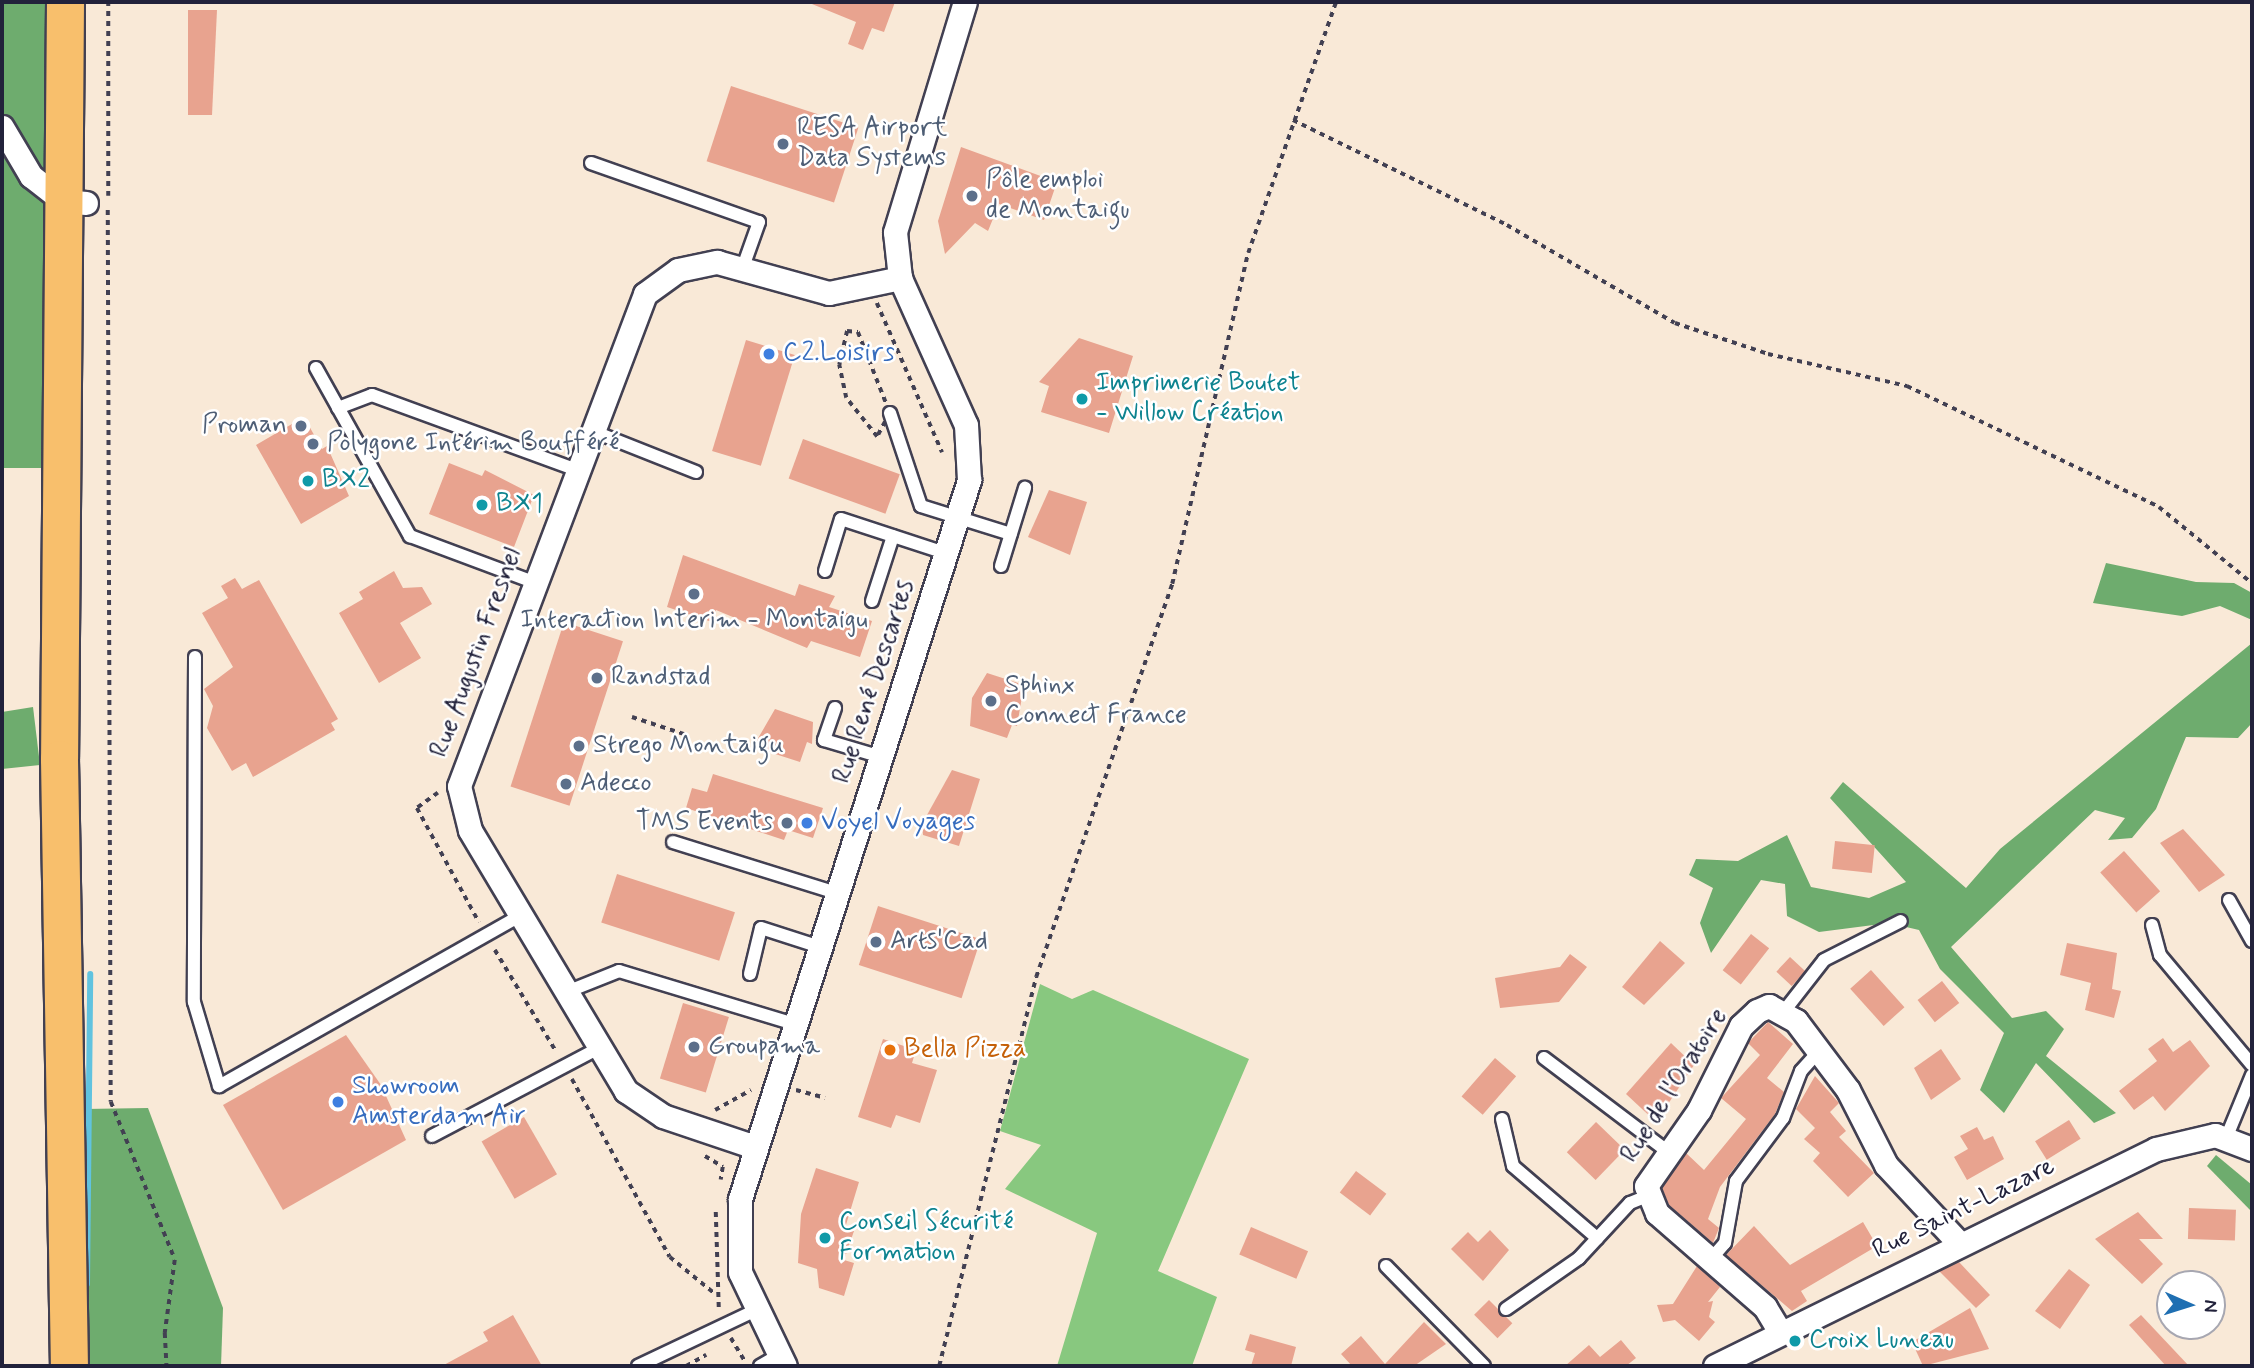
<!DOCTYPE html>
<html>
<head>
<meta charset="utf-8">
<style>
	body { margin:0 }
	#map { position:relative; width:2254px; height:1368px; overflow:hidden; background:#f9e9d7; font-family:Mynerve,sans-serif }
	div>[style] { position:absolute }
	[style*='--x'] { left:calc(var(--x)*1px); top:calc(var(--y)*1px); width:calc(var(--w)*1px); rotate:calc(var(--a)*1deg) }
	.green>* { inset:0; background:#88c87f }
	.forest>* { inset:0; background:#6eac6e; transform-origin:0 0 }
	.stream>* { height:6px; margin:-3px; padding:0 3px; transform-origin:3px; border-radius:3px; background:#61c3df }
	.building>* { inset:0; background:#e8a38f; transform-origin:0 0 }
	.path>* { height:3.5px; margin-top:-1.75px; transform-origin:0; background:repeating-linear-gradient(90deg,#424052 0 5px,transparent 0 10px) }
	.roads { filter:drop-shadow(2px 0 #424052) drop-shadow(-2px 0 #424052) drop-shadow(0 2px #424052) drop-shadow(0 -2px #424052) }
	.service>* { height:12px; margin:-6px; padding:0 6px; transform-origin:6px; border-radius:6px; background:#fff }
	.minor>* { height:23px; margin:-11.5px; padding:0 11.5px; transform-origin:11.5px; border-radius:11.5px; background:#fff }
	.primary>* { height:37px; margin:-18.5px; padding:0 18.5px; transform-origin:18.5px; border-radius:18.5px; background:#f8bf6c }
	.dots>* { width:19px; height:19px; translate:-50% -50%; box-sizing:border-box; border:4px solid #fff; border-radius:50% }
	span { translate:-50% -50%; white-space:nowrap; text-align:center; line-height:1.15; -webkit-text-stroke:5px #fff; paint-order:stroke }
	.service-label { font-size:26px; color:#4e5e75 }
	.left { translate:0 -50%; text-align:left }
	.right { translate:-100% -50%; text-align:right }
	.shop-label { font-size:26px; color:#366cbe }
	.culture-label { font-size:26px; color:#0d838f }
	.street-label { font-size:26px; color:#22223b }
	.food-label { font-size:26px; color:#c56008 }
	.frame { position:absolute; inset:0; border:4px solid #22223b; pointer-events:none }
	.north { position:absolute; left:2156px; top:1270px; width:70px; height:70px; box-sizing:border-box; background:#fff; border:2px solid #a7a7b1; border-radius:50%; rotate:93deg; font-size:19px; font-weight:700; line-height:28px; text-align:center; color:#22223b }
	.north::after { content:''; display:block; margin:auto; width:24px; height:32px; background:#1f6fb2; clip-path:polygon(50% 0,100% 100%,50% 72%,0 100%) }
</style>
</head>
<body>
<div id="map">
	<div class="green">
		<div style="clip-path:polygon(1040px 984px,1072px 999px,1093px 990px,1249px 1059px,1158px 1271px,1217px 1297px,1192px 1366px,1057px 1366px,1097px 1233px,1005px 1189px,1041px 1145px,1000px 1131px)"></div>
	</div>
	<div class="forest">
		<div style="left:2px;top:2px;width:51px;height:466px"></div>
		<div style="clip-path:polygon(2106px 563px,2196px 582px,2234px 583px,2252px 593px,2252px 620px,2220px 606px,2182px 616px,2093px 603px)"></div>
		<div style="clip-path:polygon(2252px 643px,2252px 723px,2238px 738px,2186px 737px,2156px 809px,2132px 838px,2108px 840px,2125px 818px,2095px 810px,1951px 947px,2012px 1018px,2046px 1011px,2064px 1029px,2046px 1056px,2116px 1113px,2094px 1123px,2036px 1063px,2004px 1113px,1980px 1090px,2004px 1033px,1940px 969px,1919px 930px,1889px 923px,1819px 932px,1787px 916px,1785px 884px,1761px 880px,1711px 953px,1700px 923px,1713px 888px,1689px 875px,1696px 859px,1738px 861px,1787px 835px,1811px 887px,1869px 898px,1906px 882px,1830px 798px,1843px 782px,1966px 888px,2000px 849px)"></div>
		<div style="clip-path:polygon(33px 707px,40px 765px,2px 769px,2px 712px)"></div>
		<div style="clip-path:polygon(148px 1108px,223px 1308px,221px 1366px,82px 1366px,84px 1109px)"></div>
		<div style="clip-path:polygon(2216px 1155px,2252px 1185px,2252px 1212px,2207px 1166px)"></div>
	</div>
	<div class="stream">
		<div style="--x:87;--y:1284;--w:310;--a:-89.4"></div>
	</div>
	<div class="building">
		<div style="clip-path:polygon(807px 2px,895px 2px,884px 32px,872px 28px,863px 50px,848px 44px,856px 22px)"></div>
		<div style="clip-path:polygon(188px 10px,217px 10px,212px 115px,188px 115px)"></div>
		<div style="left:731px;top:86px;width:134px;height:79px;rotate:18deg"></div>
		<div style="clip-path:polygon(961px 147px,1057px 182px,1044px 220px,999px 204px,988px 231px,975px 223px,945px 254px,938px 221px)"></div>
		<div style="clip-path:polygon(1079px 338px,1133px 356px,1109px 433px,1041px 412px,1049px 386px,1039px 382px)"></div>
		<div style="left:746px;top:340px;width:51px;height:116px;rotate:17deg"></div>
		<div style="clip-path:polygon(304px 417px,322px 449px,327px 446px,349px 496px,301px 524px,256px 445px)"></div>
		<div style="left:803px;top:439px;width:103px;height:42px;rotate:20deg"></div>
		<div style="clip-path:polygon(449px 463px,482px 476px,485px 470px,534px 495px,514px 547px,429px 514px)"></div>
		<div style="clip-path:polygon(1049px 490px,1087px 502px,1070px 555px,1028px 537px)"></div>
		<div style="clip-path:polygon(683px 555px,795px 596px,799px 584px,835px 596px,829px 607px,872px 621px,860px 657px,811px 641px,807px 648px,716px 610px,712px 622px,667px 607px)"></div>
		<div style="clip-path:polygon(394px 571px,403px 588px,422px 587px,432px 604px,400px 623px,421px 658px,379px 683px,339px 613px,363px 599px,359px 592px)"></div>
		<div style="clip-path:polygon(235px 578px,242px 589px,259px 580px,338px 719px,331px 723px,335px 730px,253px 777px,246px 763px,232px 771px,207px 728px,213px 706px,204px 689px,233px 667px,202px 613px,228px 598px,221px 586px)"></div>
		<div style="left:564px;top:622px;width:62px;height:173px;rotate:18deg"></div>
		<div style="clip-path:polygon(987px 673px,1024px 685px,1017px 726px,1012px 725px,1007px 738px,970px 726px,972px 698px)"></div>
		<div style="clip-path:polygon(775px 709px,813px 722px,812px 744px,807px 742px,800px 762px,753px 747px)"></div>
		<div style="clip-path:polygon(952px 770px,980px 779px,959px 846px,923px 835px,922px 824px)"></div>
		<div style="clip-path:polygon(713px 774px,823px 808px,813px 838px,788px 830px,784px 840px,686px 808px,692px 788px,707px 792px)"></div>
		<div style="clip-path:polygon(2183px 829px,2225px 875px,2199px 892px,2160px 843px)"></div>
		<div style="left:1835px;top:841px;width:40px;height:28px;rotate:6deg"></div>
		<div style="left:2124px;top:851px;width:54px;height:32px;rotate:48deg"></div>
		<div style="left:617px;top:874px;width:124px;height:51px;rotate:18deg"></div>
		<div style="left:878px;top:906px;width:108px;height:62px;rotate:18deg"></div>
		<div style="left:1751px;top:934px;width:23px;height:46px;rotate:38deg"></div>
		<div style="clip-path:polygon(1660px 941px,1685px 963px,1644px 1005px,1622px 987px)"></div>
		<div style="clip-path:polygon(2067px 943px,2117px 953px,2112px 989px,2121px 991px,2114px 1018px,2085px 1010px,2091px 983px,2060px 975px)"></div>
		<div style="clip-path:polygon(1570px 954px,1587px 967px,1559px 1002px,1500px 1008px,1495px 978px,1560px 967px)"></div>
		<div style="left:1790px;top:957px;width:21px;height:20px;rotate:43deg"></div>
		<div style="left:1871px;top:970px;width:50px;height:28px;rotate:48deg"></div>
		<div style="left:1942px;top:981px;width:28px;height:31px;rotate:52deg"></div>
		<div style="left:683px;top:1003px;width:48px;height:79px;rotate:17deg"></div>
		<div style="clip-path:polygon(1768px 1022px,1793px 1044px,1767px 1078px,1784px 1092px,1775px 1114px,1720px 1187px,1708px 1219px,1719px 1228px,1713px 1243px,1669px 1205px,1662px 1188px,1686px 1153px,1704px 1170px,1746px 1119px,1721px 1098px,1760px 1055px,1748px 1043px)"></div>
		<div style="clip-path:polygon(346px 1035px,381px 1085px,406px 1140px,283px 1210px,223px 1105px)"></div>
		<div style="clip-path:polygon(2163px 1038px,2173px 1052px,2190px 1040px,2210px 1066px,2165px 1111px,2153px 1096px,2134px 1110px,2119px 1091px,2157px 1061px,2148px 1049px)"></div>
		<div style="clip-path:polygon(883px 1039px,916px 1050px,912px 1063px,937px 1070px,920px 1123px,896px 1115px,891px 1128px,858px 1117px)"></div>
		<div style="clip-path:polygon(1671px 1043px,1694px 1065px,1656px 1122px,1626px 1094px)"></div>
		<div style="clip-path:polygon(1941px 1049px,1961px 1079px,1931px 1100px,1914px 1068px)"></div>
		<div style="left:1495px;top:1058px;width:28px;height:51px;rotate:41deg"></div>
		<div style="clip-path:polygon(1815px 1076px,1839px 1103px,1830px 1112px,1846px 1131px,1839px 1137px,1874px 1173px,1848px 1197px,1813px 1161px,1820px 1153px,1804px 1139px,1815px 1128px,1796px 1109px)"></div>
		<div style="left:524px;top:1117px;width:66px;height:49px;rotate:60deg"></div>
		<div style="left:2069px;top:1120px;width:22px;height:40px;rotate:58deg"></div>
		<div style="left:1596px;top:1122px;width:40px;height:42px;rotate:44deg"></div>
		<div style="clip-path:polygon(1977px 1127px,1984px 1140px,1993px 1136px,2004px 1159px,1967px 1180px,1954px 1157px,1968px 1149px,1960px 1136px)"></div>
		<div style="clip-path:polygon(816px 1168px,859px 1182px,845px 1228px,854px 1231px,844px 1260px,854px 1263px,844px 1296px,819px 1288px,817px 1269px,798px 1263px,801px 1214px)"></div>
		<div style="left:1356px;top:1171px;width:38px;height:27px;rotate:37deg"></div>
		<div style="left:2189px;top:1208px;width:47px;height:31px;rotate:2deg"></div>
		<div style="clip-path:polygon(2138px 1212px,2163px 1239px,2139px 1239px,2163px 1264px,2142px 1284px,2095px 1239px)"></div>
		<div style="clip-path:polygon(1863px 1222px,1877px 1246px,1801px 1291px,1807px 1301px,1792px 1311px,1726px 1255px,1754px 1226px,1790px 1265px)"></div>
		<div style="left:1251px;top:1227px;width:62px;height:30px;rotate:23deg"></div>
		<div style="clip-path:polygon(1490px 1230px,1509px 1250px,1483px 1281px,1451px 1249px,1468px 1232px,1478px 1242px)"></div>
		<div style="clip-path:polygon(1959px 1262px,1990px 1295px,1976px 1308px,1939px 1271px)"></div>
		<div style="clip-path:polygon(1697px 1266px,1720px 1287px,1708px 1302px,1713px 1301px,1709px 1317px,1715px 1322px,1699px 1341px,1675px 1320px,1663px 1322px,1657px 1305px,1673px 1304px)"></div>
		<div style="clip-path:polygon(2069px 1269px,2090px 1285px,2060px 1329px,2035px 1311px)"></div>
		<div style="left:1489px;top:1300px;width:33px;height:21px;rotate:45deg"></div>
		<div style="clip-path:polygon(1970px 1308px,1989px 1349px,1923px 1366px,1912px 1342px)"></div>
		<div style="clip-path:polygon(513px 1315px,542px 1366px,442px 1366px,488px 1341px,483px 1332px)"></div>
		<div style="clip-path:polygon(2141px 1315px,2189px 1366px,2166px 1366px,2129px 1325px)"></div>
		<div style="clip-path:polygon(1424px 1322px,1446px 1344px,1414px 1366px,1352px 1366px,1341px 1354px,1361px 1336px,1385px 1364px)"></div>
		<div style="clip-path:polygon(1250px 1334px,1296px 1347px,1291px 1366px,1251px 1366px,1255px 1353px,1245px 1350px)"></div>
		<div style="clip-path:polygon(1621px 1340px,1636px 1358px,1626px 1366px,1565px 1366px,1589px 1345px,1600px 1357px)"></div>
	</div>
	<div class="path">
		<div style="--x:1293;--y:120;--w:238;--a:26.1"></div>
		<div style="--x:1507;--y:225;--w:194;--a:30.3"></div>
		<div style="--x:1675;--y:323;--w:98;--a:18.4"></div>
		<div style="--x:1768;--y:354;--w:143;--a:13"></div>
		<div style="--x:1907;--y:386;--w:280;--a:25.6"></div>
		<div style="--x:2159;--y:507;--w:120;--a:39.3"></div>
		<div style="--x:108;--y:196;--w:194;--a:-90"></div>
		<div style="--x:108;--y:210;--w:892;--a:89.81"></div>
		<div style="--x:111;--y:1102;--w:170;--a:67.9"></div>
		<div style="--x:175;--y:1260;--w:74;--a:97.8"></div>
		<div style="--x:165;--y:1333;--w:33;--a:87"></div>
		<div style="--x:877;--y:303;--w:163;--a:66.4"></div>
		<div style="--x:847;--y:331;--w:11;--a:5"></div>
		<div style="--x:858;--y:332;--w:87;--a:68.4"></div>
		<div style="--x:890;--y:413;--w:27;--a:118"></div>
		<div style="--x:877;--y:437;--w:50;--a:-128.5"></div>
		<div style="--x:846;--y:398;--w:34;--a:-102"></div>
		<div style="--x:839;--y:365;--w:35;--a:-77"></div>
		<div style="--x:632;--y:717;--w:55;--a:18.1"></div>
		<div style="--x:438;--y:793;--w:26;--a:144"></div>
		<div style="--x:417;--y:808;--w:130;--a:61.5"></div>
		<div style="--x:495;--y:950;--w:118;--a:58.9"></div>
		<div style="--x:572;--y:1079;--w:203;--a:61.2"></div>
		<div style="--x:670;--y:1257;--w:57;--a:39.3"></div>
		<div style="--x:796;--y:1090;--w:30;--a:15"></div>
		<div style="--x:715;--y:1110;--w:41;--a:-29.1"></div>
		<div style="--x:705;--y:1156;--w:21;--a:31"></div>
		<div style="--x:723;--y:1167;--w:13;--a:99"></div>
		<div style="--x:716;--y:1212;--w:96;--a:88.2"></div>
		<div style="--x:731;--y:1338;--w:27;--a:59"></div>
		<div style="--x:686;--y:1366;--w:23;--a:-29"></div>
		<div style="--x:939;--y:1366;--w:401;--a:-76"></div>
		<div style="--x:1036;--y:977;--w:416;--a:-70.9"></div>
		<div style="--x:1172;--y:584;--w:340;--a:-77.1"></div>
		<div style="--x:1248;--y:253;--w:266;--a:-70.7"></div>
	</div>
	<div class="roads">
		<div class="service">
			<div style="--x:591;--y:163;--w:178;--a:19.4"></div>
			<div style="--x:759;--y:222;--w:48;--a:109.6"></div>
			<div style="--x:316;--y:368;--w:193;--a:60.8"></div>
			<div style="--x:410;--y:536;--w:131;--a:20.5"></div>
			<div style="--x:338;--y:408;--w:36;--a:-21"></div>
			<div style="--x:372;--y:395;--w:215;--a:20.1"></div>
			<div style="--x:890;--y:413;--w:98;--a:71.6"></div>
			<div style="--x:921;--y:506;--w:94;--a:17.3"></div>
			<div style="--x:590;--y:430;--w:114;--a:21.6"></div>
			<div style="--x:1001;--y:566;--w:82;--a:-72.9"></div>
			<div style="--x:825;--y:571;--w:54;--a:-72.9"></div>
			<div style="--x:841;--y:519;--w:109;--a:18.1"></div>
			<div style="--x:872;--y:601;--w:68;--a:-72.1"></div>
			<div style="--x:195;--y:657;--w:345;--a:90.2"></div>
			<div style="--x:194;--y:1002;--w:88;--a:73.4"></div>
			<div style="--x:219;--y:1086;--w:346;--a:-29.5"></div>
			<div style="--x:835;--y:708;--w:34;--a:109"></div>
			<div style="--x:824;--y:740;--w:59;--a:16.6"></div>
			<div style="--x:673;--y:842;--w:172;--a:17.3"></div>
			<div style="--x:2229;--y:900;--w:47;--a:60.7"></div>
			<div style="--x:2152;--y:925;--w:31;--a:75"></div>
			<div style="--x:2160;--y:955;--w:143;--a:50.1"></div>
			<div style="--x:750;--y:974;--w:47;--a:-76.6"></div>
			<div style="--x:761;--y:928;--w:62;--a:17.9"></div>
			<div style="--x:564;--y:993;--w:59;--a:-21.8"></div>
			<div style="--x:619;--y:971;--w:184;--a:16.8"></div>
			<div style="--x:1785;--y:1010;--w:63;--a:-52"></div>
			<div style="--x:1824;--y:960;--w:86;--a:-26.9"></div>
			<div style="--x:1544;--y:1058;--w:154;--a:37.1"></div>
			<div style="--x:1502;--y:1119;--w:48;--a:76.8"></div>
			<div style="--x:1513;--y:1166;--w:111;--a:40.6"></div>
			<div style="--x:432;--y:1136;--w:187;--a:-27.8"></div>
			<div style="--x:2227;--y:1136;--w:66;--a:-67.7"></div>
			<div style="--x:1711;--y:1259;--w:21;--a:-49"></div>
			<div style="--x:1725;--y:1243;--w:63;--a:-79.9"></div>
			<div style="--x:1736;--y:1181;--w:79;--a:-53.3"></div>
			<div style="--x:1783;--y:1118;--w:50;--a:-69"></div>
			<div style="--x:1801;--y:1071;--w:25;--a:-48"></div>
			<div style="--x:1386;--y:1266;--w:140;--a:45.6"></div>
			<div style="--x:1506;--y:1309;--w:89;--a:-34.9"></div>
			<div style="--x:1579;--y:1258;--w:75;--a:-47.2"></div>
			<div style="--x:1630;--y:1203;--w:18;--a:-22"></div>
			<div style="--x:638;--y:1366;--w:128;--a:-25.4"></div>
			<div style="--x:760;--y:1366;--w:22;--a:-30"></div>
		</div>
		<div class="minor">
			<div style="--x:2;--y:127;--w:57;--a:59.4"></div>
			<div style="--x:31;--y:176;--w:41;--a:38"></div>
			<div style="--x:63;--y:201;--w:23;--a:5"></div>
			<div style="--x:755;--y:1147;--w:97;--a:-161.4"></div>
			<div style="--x:663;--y:1116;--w:45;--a:-146"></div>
			<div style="--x:626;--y:1091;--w:304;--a:-120.9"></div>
			<div style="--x:470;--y:830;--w:45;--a:-104"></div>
			<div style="--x:459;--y:786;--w:526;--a:-69.29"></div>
			<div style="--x:645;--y:294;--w:41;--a:-36"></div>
			<div style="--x:678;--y:270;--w:40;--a:-12"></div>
			<div style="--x:717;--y:262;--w:116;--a:15.5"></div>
			<div style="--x:829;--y:293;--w:73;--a:-11.9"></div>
			<div style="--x:1780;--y:1332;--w:29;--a:-121"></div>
			<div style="--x:1765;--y:1307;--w:143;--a:-139"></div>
			<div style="--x:1657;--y:1213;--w:29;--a:-112"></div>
			<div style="--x:1646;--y:1186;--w:93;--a:-55.1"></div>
			<div style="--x:1699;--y:1110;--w:94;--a:-63.4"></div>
			<div style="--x:1741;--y:1026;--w:22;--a:-43"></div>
			<div style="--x:1757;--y:1011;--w:13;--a:-23"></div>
			<div style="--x:1769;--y:1006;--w:31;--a:29"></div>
			<div style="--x:1796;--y:1021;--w:86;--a:53"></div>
			<div style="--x:1848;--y:1090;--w:84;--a:63.1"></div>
			<div style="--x:1886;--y:1165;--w:107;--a:46.9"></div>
			<div style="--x:785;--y:1366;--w:104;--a:-115.6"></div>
			<div style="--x:740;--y:1272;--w:73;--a:-90"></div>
			<div style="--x:740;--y:1199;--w:755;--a:-72.33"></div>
			<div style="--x:969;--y:480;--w:55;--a:-93.1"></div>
			<div style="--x:966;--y:425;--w:161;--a:-114.2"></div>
			<div style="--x:900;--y:278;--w:46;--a:-96.2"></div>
			<div style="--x:895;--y:232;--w:240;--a:-73.1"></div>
			<div style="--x:1715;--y:1366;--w:491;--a:-26.2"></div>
			<div style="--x:2156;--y:1149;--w:61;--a:-13.3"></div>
			<div style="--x:2215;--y:1135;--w:40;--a:21"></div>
		</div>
		<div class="primary">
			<div style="--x:65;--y:2;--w:757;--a:90.45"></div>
			<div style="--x:59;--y:759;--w:607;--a:89.06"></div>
		</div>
	</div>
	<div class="dots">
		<div style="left:783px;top:144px;background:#5c6f8a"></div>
		<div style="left:972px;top:196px;background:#5c6f8a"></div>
		<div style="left:769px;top:354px;background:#3f7fe0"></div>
		<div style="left:1082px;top:399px;background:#0f9aa8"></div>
		<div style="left:301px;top:426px;background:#5c6f8a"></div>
		<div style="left:313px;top:444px;background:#5c6f8a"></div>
		<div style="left:308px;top:481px;background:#0f9aa8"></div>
		<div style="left:482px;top:505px;background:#0f9aa8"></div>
		<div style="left:694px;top:594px;background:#5c6f8a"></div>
		<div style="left:597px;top:678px;background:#5c6f8a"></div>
		<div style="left:991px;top:701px;background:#5c6f8a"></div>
		<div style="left:579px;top:746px;background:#5c6f8a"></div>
		<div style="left:566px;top:784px;background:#5c6f8a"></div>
		<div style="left:787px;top:823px;background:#5c6f8a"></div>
		<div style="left:807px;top:823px;background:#3f7fe0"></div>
		<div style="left:876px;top:942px;background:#5c6f8a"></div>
		<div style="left:694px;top:1047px;background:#5c6f8a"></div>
		<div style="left:890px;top:1050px;background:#e8710a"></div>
		<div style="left:338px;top:1102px;background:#3f7fe0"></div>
		<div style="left:825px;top:1238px;background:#0f9aa8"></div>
		<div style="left:1795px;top:1341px;background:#0f9aa8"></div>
	</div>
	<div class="service-label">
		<span class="left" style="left:797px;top:144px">RESA Airport<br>Data Systems</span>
		<span class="left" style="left:986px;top:196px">Pôle emploi<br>de Montaigu</span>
		<span class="right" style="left:287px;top:426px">Proman</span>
		<span class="left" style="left:327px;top:444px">Polygone Intérim Boufféré</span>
		<span style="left:694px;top:621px">Interaction Interim - Montaigu</span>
		<span class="left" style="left:611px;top:678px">Randstad</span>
		<span class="left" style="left:1005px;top:701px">Sphinx<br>Connect France</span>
		<span class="left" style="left:593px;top:746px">Strego Montaigu</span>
		<span class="left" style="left:580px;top:784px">Adecco</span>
		<span class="right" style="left:773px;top:823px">TMS Events</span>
		<span class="left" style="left:890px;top:942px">Arts'Cad</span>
		<span class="left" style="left:708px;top:1047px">Groupama</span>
	</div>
	<div class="shop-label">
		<span class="left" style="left:783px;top:354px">C2.Loisirs</span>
		<span class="left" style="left:821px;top:823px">Voyel Voyages</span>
		<span class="left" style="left:352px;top:1102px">Showroom<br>Amsterdam Air</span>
	</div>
	<div class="culture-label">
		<span class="left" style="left:1096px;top:399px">Imprimerie Boutet<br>- Willow Création</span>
		<span class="left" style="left:322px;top:481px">BX2</span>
		<span class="left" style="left:496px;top:505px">BX1</span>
		<span class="left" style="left:839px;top:1238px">Conseil Sécurité<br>Formation</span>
		<span class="left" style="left:1809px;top:1341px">Croix Luneau</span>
	</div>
	<div class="street-label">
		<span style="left:477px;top:653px;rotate:-70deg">Rue Augustin Fresnel</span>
		<span style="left:875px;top:682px;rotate:-72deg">Rue René Descartes</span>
		<span style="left:1675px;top:1086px;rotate:-58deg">Rue de l'Oratoire</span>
		<span style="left:1964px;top:1209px;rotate:-26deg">Rue Saint-Lazare</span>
	</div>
	<div class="food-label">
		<span class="left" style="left:904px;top:1050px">Bella Pizza</span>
	</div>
	<div class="frame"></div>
	<div class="north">N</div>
</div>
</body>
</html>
